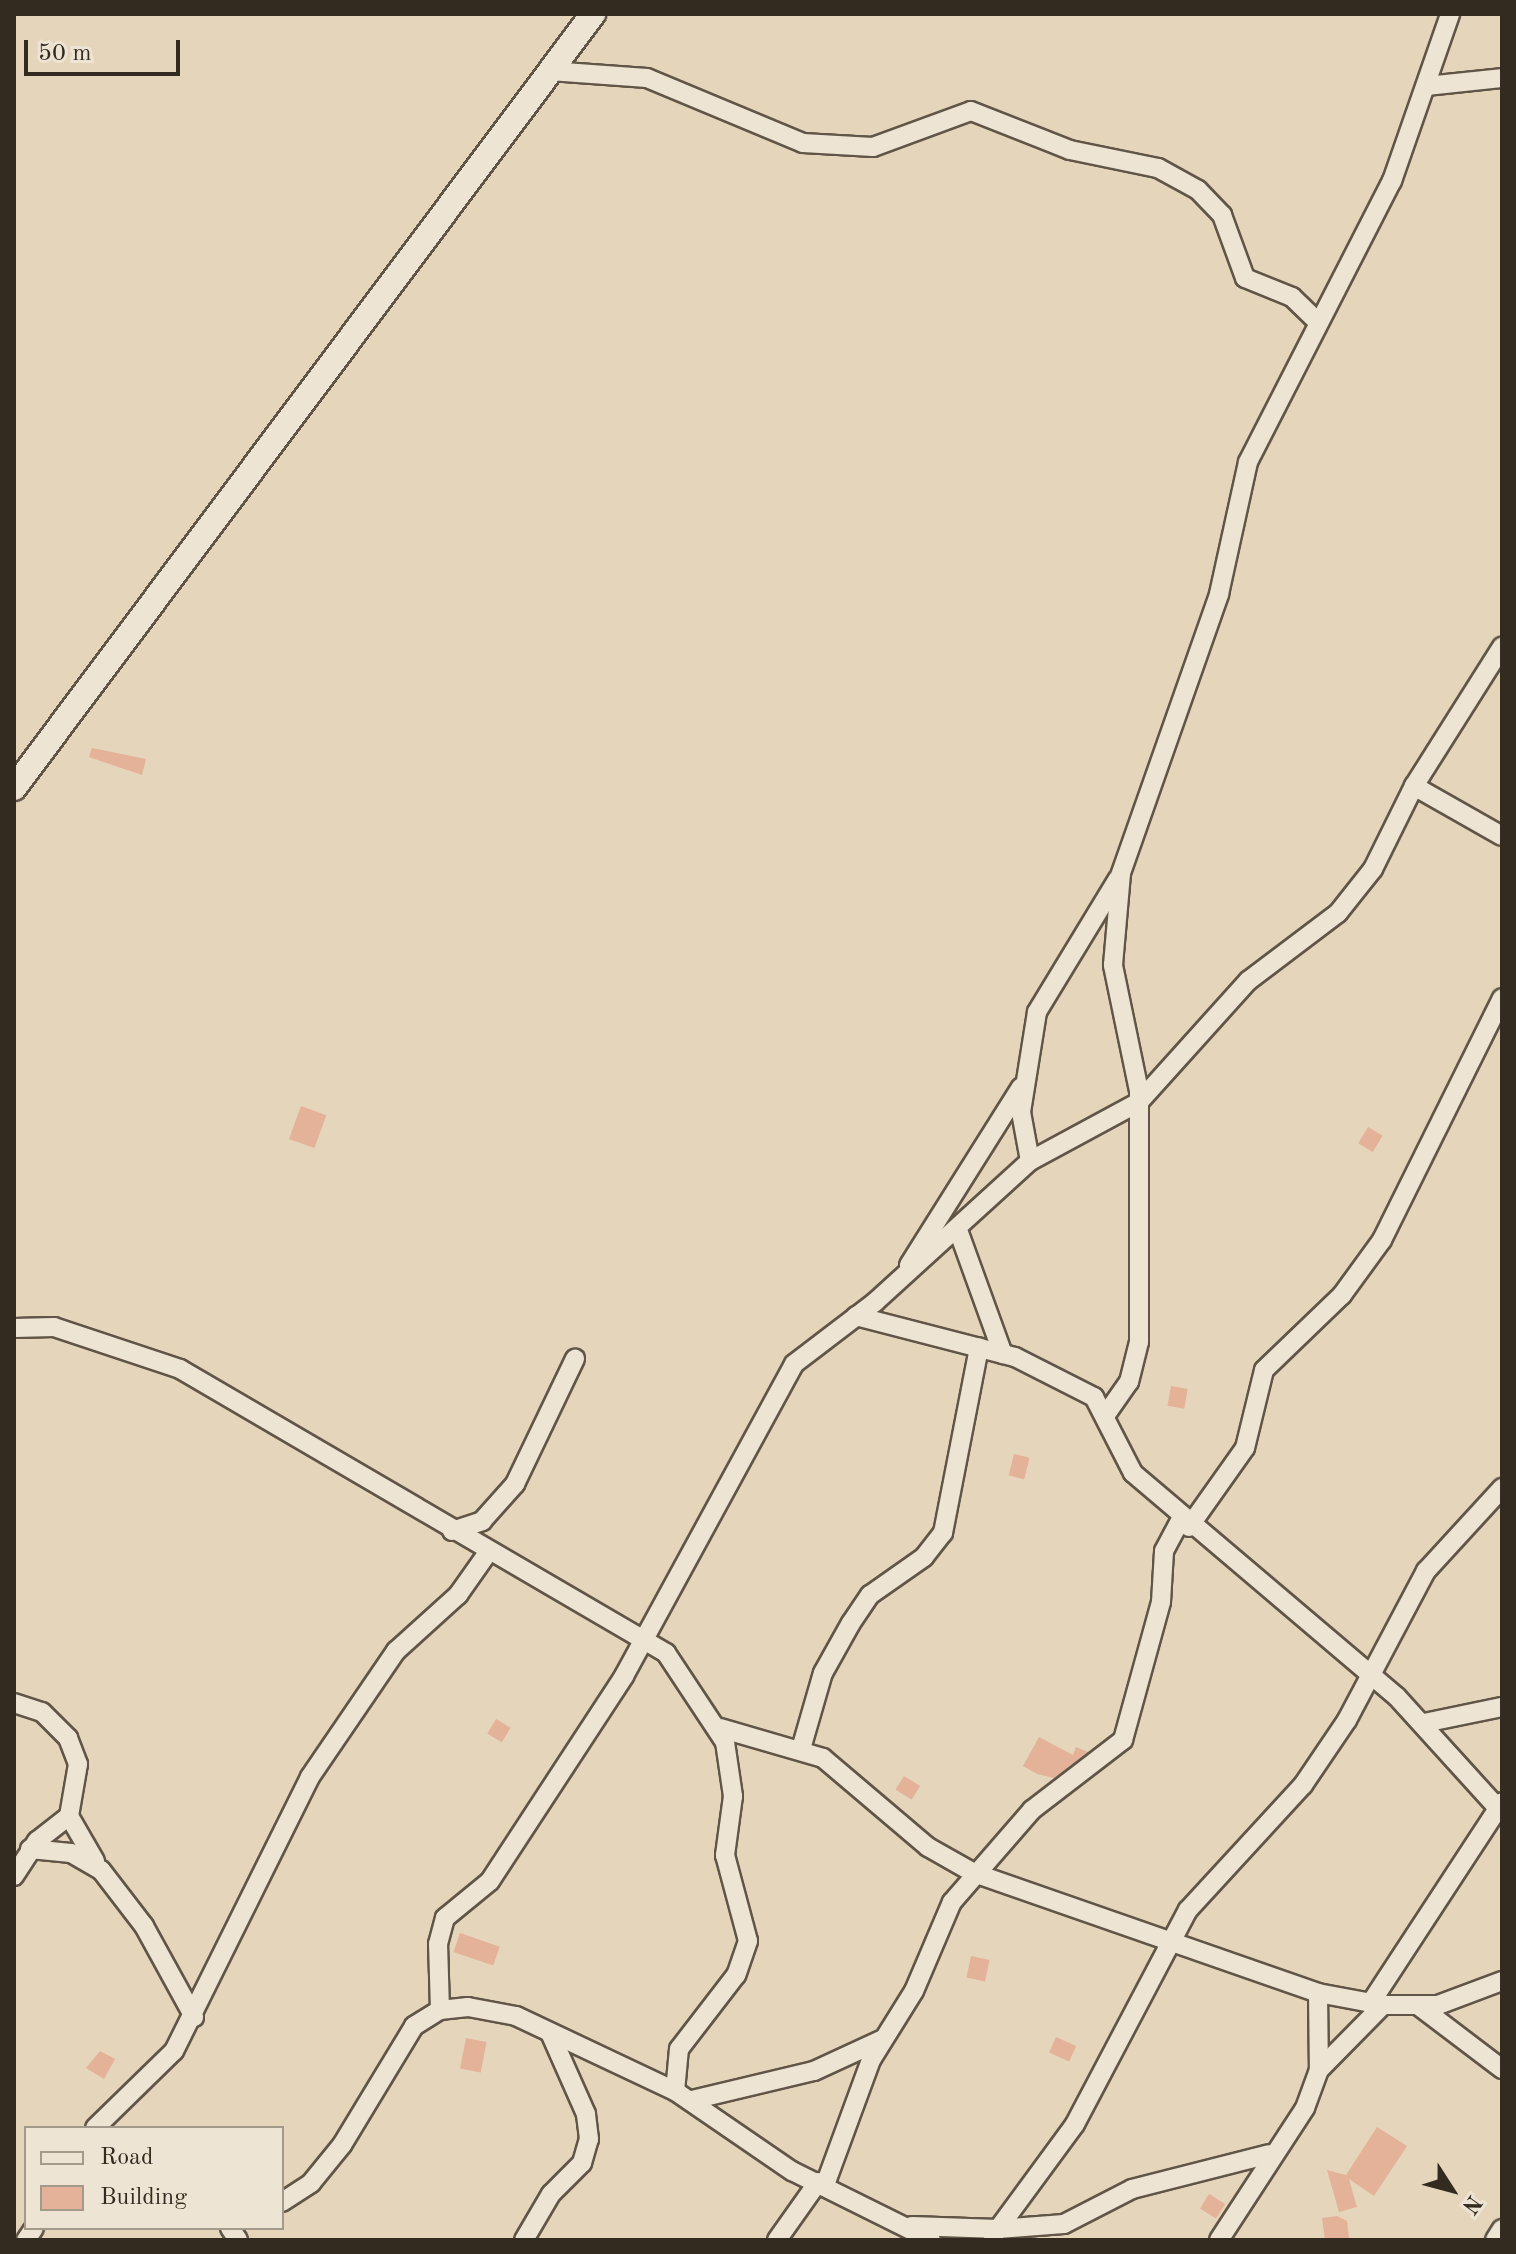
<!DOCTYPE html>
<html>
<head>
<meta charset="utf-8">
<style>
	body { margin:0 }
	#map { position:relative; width:1516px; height:2254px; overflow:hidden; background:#e5d5bb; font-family:"Old Standard TT",serif }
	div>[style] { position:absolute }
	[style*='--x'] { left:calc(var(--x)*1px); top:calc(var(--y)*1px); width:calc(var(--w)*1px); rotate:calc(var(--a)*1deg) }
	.building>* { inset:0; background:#e4b199; transform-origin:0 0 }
	.roads { filter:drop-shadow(2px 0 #605547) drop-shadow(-2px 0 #605547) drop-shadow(0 2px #605547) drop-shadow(0 -2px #605547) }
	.street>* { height:18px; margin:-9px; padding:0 9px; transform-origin:9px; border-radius:9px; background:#eee4d3 }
	.secondary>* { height:24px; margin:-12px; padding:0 12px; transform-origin:12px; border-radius:12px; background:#eee4d3 }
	span { translate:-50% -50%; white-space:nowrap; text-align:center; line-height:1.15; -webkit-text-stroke:6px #eee4d3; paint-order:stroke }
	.frame { position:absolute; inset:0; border:16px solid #332a20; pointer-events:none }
	.legend { position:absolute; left:24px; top:2126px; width:260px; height:104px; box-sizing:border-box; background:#eee4d3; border:2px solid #a39a8b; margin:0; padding:10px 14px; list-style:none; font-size:24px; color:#332a20 }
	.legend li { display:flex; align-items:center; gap:16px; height:40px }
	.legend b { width:40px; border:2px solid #a39a8b }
	.north { position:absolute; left:1412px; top:2150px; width:80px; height:80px; -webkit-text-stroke:6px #eee4d3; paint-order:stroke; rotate:126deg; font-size:22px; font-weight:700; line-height:32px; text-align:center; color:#332a20 }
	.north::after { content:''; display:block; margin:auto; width:28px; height:36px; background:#332a20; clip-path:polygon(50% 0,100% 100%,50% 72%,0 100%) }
	.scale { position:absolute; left:24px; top:40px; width:156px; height:36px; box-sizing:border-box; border:4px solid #332a20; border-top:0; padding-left:10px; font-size:24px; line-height:28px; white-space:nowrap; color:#332a20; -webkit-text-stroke:6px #eee4d3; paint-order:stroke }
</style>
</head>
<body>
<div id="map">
	<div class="building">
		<div style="clip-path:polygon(92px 748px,146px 759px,142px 775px,89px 757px)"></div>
		<div style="left:301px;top:1106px;width:27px;height:35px;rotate:20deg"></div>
		<div style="left:1368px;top:1127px;width:17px;height:19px;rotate:31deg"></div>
		<div style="left:1171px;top:1386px;width:17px;height:20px;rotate:10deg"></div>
		<div style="left:1014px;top:1454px;width:16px;height:22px;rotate:14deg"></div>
		<div style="left:496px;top:1719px;width:17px;height:17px;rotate:31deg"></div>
		<div style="clip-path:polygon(1039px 1737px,1073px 1755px,1076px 1747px,1088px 1752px,1054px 1778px,1037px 1774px,1023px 1766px)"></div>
		<div style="left:904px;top:1776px;width:19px;height:16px;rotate:32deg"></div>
		<div style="left:460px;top:1933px;width:42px;height:20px;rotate:19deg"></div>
		<div style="left:971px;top:1956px;width:19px;height:22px;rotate:12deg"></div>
		<div style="left:1056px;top:2037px;width:22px;height:17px;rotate:24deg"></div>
		<div style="left:466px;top:2038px;width:21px;height:31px;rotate:11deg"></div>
		<div style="clip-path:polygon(100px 2051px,115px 2059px,104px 2079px,86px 2068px)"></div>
		<div style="clip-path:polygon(1377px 2127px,1407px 2146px,1374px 2196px,1349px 2179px,1357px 2207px,1339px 2212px,1327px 2170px,1346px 2175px)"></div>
		<div style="left:1209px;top:2194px;width:19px;height:17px;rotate:32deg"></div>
		<div style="clip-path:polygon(1337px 2216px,1347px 2221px,1349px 2238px,1325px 2240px,1322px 2218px)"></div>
	</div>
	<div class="roads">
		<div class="street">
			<div style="--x:550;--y:71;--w:97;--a:4.1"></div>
			<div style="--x:647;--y:78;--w:169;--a:22.6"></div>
			<div style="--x:803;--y:143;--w:70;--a:3.3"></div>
			<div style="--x:873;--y:147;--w:104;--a:-20.2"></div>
			<div style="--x:971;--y:111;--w:106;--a:21.5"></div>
			<div style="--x:1070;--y:150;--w:90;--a:11.6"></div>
			<div style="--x:1158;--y:168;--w:46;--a:28.8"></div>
			<div style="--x:1198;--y:190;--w:35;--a:46"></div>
			<div style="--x:1222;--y:215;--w:67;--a:69.9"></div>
			<div style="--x:1245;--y:278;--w:51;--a:22"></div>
			<div style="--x:1292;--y:297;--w:37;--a:44"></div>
			<div style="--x:1426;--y:86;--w:76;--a:-6"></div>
			<div style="--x:1414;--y:786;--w:101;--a:29.6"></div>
			<div style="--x:1030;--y:1161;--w:50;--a:-100.4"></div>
			<div style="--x:1021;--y:1112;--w:101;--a:-80.9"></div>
			<div style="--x:1037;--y:1012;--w:156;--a:-58.7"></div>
			<div style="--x:958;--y:1230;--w:132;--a:70.1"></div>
			<div style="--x:909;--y:1265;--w:210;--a:-57.8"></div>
			<div style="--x:856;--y:1316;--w:164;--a:14.5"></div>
			<div style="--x:1015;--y:1357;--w:89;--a:26.9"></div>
			<div style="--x:1094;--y:1397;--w:85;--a:62.8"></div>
			<div style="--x:1133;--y:1473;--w:346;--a:40.3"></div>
			<div style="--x:1397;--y:1697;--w:156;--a:47.8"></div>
			<div style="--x:14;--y:1328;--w:40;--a:-1.4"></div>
			<div style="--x:54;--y:1327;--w:133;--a:18.4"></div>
			<div style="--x:180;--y:1369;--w:563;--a:30.3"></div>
			<div style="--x:666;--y:1653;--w:107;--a:56.5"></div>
			<div style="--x:725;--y:1742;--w:55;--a:81.6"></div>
			<div style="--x:733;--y:1796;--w:60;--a:97.7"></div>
			<div style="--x:725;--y:1855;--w:89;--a:75"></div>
			<div style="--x:748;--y:1941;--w:36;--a:109"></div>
			<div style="--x:736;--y:1975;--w:93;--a:127.6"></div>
			<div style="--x:679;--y:2049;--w:42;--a:95.4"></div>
			<div style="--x:1107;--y:1413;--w:38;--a:-55"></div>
			<div style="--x:1129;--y:1382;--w:41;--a:-76"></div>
			<div style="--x:1139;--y:1342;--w:251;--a:-90"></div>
			<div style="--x:1139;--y:1091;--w:129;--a:-101.7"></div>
			<div style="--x:1113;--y:965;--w:92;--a:-85"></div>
			<div style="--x:1121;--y:873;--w:296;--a:-70.6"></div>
			<div style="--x:1219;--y:594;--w:135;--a:-77.6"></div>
			<div style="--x:1248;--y:462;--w:316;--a:-62.9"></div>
			<div style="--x:1392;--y:181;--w:177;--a:-70.8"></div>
			<div style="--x:1189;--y:1527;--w:97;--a:-54.7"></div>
			<div style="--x:1245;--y:1448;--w:80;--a:-76.3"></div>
			<div style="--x:1264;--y:1370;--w:108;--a:-43.9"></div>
			<div style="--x:1342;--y:1295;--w:68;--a:-54"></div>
			<div style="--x:1382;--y:1240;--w:270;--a:-63.6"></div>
			<div style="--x:452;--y:1531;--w:32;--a:-18"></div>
			<div style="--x:482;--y:1521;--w:50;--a:-48.3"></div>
			<div style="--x:515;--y:1484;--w:139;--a:-64.4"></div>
			<div style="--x:14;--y:1703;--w:29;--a:18"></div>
			<div style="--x:42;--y:1712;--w:37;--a:45"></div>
			<div style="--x:68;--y:1738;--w:28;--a:69"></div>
			<div style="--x:78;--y:1764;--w:53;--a:99.8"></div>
			<div style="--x:69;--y:1816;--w:52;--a:60"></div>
			<div style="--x:1424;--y:1723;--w:80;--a:-11.6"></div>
			<div style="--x:720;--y:1728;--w:107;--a:16.2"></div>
			<div style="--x:823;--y:1758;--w:138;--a:40.3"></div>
			<div style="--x:928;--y:1847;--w:53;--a:29.5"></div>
			<div style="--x:974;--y:1873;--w:364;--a:19.2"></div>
			<div style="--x:1318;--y:1993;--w:66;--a:10.5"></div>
			<div style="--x:1383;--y:2005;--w:55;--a:0"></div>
			<div style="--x:1438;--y:2005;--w:68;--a:-20.6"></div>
			<div style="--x:801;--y:1749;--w:79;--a:-73.9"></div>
			<div style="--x:823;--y:1673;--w:57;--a:-60.8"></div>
			<div style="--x:851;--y:1623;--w:34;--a:-56"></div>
			<div style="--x:870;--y:1595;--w:66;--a:-35.1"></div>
			<div style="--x:924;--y:1557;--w:31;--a:-52"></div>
			<div style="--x:943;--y:1533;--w:189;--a:-79"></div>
			<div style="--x:30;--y:1849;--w:41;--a:5.6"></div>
			<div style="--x:71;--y:1853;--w:34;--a:30"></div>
			<div style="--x:101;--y:1870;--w:71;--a:52.5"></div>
			<div style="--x:144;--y:1926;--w:104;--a:61.2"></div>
			<div style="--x:14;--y:1876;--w:42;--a:-56.7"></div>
			<div style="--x:37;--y:1841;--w:41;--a:-38"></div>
			<div style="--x:1318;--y:1993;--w:77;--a:89.3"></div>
			<div style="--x:1370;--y:2004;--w:241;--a:-56.8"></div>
			<div style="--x:1419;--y:2006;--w:104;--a:37.2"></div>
			<div style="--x:440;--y:2010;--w:66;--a:-91.7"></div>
			<div style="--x:438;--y:1944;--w:27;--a:-75"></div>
			<div style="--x:445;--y:1918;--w:58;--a:-39.4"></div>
			<div style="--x:490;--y:1881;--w:245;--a:-56.8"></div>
			<div style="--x:624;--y:1676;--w:355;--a:-61.4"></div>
			<div style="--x:794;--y:1364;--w:102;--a:-37.4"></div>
			<div style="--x:875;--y:1302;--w:210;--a:-42.3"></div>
			<div style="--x:1030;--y:1161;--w:124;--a:-28.4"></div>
			<div style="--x:1139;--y:1102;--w:163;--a:-48"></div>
			<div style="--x:1248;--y:981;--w:113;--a:-37.1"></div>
			<div style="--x:1338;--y:913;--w:56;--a:-51.5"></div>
			<div style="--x:1373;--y:869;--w:93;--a:-63.7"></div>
			<div style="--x:1414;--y:786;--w:165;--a:-57.7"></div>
			<div style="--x:692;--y:2100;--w:125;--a:-13.4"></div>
			<div style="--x:814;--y:2071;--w:74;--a:-24.8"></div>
			<div style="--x:95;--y:2128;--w:110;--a:-44.3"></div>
			<div style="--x:174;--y:2051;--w:306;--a:-63.6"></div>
			<div style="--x:310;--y:1777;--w:153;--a:-55.7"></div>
			<div style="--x:396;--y:1651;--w:84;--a:-42.1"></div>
			<div style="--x:458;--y:1595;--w:54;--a:-54.8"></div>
			<div style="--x:825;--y:2185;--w:133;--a:-69.8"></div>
			<div style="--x:871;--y:2060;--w:81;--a:-58.1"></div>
			<div style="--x:914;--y:1991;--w:97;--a:-66.9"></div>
			<div style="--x:952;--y:1902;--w:122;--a:-49"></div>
			<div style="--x:1032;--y:1810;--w:115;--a:-37.6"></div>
			<div style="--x:1123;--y:1740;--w:143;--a:-74.6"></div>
			<div style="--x:1161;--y:1602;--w:51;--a:-86.6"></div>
			<div style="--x:1164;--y:1551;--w:36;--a:-62"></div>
			<div style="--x:282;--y:2202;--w:35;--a:-33"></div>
			<div style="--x:311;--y:2183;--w:49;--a:-50.8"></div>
			<div style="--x:342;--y:2145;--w:139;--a:-58.8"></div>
			<div style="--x:414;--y:2026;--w:31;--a:-32"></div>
			<div style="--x:440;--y:2010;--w:28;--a:-6"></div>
			<div style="--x:468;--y:2007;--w:49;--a:10.6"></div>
			<div style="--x:516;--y:2016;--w:176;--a:25.3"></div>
			<div style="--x:675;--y:2091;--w:142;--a:34.4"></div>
			<div style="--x:792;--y:2171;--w:155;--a:26.4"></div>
			<div style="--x:912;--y:2226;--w:86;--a:2"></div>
			<div style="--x:998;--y:2229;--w:130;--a:-53.7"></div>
			<div style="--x:1075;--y:2124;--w:242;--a:-62.2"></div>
			<div style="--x:1188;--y:1910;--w:170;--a:-47.4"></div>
			<div style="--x:1303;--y:1785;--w:78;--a:-55.9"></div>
			<div style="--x:1347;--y:1720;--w:169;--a:-62.1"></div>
			<div style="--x:1426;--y:1571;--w:113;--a:-47.5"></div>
			<div style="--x:230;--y:2228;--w:14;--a:56"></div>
			<div style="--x:993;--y:2236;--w:9;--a:-54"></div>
			<div style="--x:998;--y:2229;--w:66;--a:-4.3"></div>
			<div style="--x:1064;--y:2224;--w:76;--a:-27.2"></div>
			<div style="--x:1132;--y:2189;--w:141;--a:-14.3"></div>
			<div style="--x:26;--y:2240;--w:14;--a:-56"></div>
			<div style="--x:524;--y:2240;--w:53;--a:-59.6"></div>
			<div style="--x:551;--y:2194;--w:44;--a:-45"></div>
			<div style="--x:582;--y:2163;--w:25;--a:-74"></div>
			<div style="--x:589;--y:2139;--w:25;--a:-97"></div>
			<div style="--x:586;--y:2114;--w:86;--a:-113.9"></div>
			<div style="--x:777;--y:2240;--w:71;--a:-54.7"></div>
			<div style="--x:1219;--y:2240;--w:158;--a:-56.9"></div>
			<div style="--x:1305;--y:2108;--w:40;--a:-69.8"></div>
			<div style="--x:1319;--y:2070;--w:91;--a:-45.4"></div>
			<div style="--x:1495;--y:2240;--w:13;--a:-58"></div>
		</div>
		<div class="secondary">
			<div style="--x:14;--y:788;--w:967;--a:-53.2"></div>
		</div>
	</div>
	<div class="frame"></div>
	<ul class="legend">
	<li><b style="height:10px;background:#eee4d3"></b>Road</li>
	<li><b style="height:22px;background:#e4b199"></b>Building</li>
	</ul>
	<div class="north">N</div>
	<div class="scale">50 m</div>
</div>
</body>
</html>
